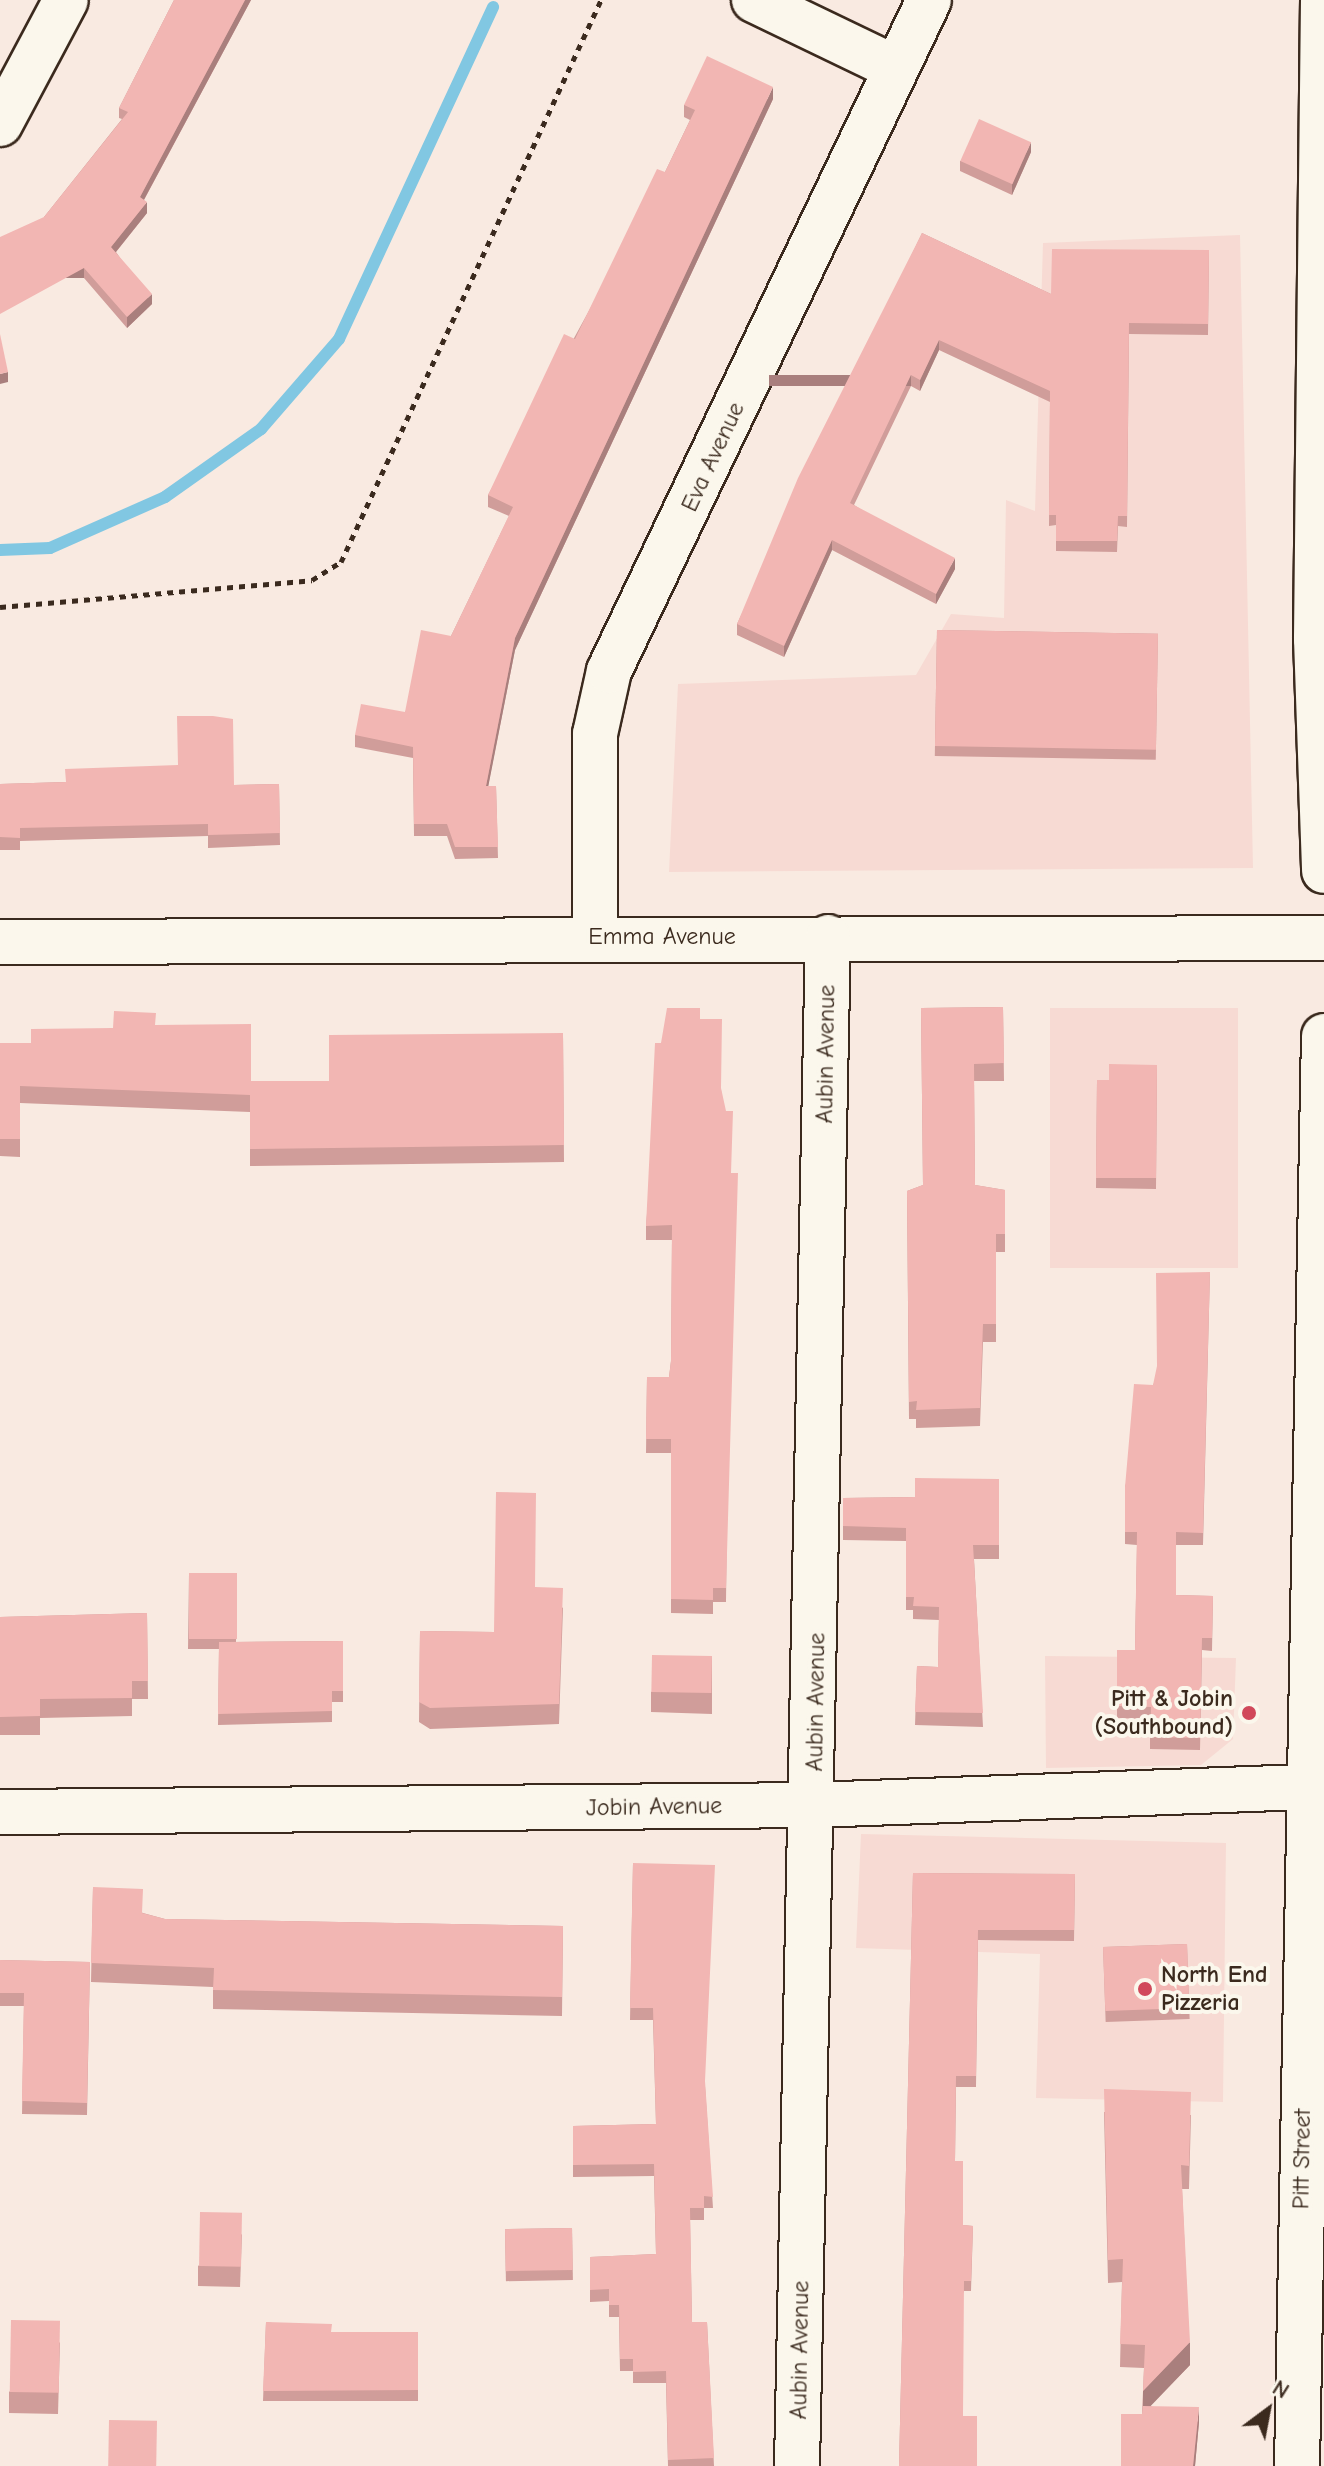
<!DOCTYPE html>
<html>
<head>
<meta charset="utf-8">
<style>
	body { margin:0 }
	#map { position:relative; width:1324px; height:2466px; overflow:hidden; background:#f9eae1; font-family:"Comic Neue",sans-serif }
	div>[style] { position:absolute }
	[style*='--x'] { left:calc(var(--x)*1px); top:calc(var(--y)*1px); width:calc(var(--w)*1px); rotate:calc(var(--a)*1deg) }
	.built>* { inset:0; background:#f7dad3; transform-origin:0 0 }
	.stream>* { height:12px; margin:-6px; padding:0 6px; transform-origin:6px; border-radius:6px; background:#81c7e2 }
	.path>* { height:5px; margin-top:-2.5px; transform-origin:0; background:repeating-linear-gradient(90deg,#3b2a1e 0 6px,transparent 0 12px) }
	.roads { filter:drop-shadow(2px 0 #3b2a1e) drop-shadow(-2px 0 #3b2a1e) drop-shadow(0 2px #3b2a1e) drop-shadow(0 -2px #3b2a1e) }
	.minor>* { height:44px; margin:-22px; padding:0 22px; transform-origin:22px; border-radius:22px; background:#fbf7ec }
	.wall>* { inset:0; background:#d09d9a; transform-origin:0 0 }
	.shaded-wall>* { inset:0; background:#a97f7d; transform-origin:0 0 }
	.building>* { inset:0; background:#f2b6b3; transform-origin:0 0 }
	.dots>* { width:22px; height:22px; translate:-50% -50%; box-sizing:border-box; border:4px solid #fbf7ec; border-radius:50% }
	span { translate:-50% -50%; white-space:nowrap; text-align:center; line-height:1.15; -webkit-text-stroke:8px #fbf7ec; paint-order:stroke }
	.street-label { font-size:24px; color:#3b2a1e }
	.poi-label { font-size:24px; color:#3b2a1e; font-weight:700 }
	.right { translate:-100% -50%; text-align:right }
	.left { translate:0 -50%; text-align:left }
	.north { position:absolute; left:1228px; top:2370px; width:80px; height:80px; -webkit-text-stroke:6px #fbf7ec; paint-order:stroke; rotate:32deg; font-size:22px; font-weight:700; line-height:32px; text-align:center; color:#3b2a1e }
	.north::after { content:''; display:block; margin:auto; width:28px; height:36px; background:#3b2a1e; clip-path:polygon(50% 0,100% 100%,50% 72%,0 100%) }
</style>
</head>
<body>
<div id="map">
	<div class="built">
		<div style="clip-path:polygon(1240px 235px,1253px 868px,669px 872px,678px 684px,916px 675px,951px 614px,1004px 618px,1006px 500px,1035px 511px,1043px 243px)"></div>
		<div style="left:1050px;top:1008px;width:188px;height:260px"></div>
		<div style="clip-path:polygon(1045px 1656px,1236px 1658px,1233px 1739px,1201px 1765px,1046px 1768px)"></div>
		<div style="clip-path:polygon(861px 1834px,1226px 1843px,1223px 2102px,1036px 2098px,1040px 1954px,856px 1948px)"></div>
	</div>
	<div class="stream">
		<div style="--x:0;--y:550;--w:50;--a:-2.3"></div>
		<div style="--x:50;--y:548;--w:126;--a:-23.9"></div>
		<div style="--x:165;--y:497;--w:118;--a:-35.3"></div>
		<div style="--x:261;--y:429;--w:119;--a:-49.1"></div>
		<div style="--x:339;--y:339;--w:366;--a:-65.1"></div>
	</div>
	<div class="path">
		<div style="--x:0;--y:607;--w:313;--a:-4.9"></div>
		<div style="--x:312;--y:580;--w:34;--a:-32"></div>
		<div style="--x:341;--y:562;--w:619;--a:-65.17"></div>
	</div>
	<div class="roads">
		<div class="minor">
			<div style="--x:754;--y:0;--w:157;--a:25.7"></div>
			<div style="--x:1323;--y:0;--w:639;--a:90.63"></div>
			<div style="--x:1316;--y:639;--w:232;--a:88"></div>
			<div style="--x:0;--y:124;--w:140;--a:-62"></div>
			<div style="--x:595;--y:937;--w:203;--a:-90"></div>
			<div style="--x:595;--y:734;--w:65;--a:-77.5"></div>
			<div style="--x:609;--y:671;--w:743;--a:-64.5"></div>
			<div style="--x:0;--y:942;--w:1324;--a:-0.17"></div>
			<div style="--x:0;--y:1812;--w:814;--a:-0.49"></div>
			<div style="--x:814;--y:1805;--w:493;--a:-2.1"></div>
			<div style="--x:797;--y:2466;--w:1529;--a:-88.84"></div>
			<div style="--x:1297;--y:2466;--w:1430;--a:-88.92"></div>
		</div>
	</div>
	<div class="wall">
		<div style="clip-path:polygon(174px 0,251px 0,144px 200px,147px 213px,116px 252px,152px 304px,127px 328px,84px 278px,44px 217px,122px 119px,119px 118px,119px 108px)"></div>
		<div style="clip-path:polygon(773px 99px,515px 650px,488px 786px,496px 786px,498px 858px,455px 859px,447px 836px,414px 836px,413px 758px,355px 747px,355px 735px,405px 712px,451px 636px,509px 516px,488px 507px,488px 495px,665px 172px,690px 120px,684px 117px,684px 105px)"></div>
		<div style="clip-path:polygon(1031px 152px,1012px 195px,960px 171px,960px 161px)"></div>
		<div style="clip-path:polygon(922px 233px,1051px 294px,1209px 250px,1208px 335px,1129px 334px,1127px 527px,1118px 526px,1117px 552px,1056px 551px,1056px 525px,1049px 526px,1050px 402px,939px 350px,920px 391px,911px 386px,854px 505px,955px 569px,936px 604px,832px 550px,784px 657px,737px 635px,737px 624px)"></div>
		<div style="left:937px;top:630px;width:221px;height:126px;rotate:1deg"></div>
		<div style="clip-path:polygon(65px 782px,234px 785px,279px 784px,280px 845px,208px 848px,208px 836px,20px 841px,20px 850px,0 850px,0 784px)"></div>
		<div style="clip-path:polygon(1003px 1007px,1004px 1081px,974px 1081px,975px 1185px,1005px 1190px,1005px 1252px,996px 1252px,996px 1342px,983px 1342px,980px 1426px,916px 1428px,916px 1419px,909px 1419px,907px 1191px,923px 1185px,921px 1008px)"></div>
		<div style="clip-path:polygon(700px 1019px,721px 1090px,731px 1173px,726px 1602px,713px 1602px,713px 1614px,671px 1613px,671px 1453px,646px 1453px,647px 1377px,669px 1377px,671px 1361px,672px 1240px,646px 1240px,646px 1226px,661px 1043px)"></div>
		<div style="clip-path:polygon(156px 1025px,251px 1081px,329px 1081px,563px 1033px,564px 1162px,250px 1166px,250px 1112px,20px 1103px,20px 1157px,0 1156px,0 1043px,31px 1043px,113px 1028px)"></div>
		<div style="clip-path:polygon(1157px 1065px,1156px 1189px,1096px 1188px,1097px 1080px,1109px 1080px)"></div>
		<div style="clip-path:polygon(1210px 1272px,1203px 1545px,1176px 1545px,1176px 1595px,1213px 1596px,1212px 1651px,1202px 1650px,1200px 1750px,1150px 1749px,1150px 1719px,1117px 1718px,1117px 1650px,1135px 1650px,1137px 1545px,1125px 1544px,1125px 1487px,1153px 1385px)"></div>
		<div style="clip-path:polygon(999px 1479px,999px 1559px,974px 1559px,983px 1727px,915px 1725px,917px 1666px,938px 1667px,939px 1620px,913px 1619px,913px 1610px,906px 1610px,906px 1541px,843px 1540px,843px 1498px,915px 1497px)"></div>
		<div style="clip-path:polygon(189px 1573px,237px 1573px,236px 1642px,343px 1641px,343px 1702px,332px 1702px,332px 1722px,218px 1725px,219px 1649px,188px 1649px)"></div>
		<div style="clip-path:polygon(535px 1587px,563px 1608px,559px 1724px,430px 1729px,419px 1722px,420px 1631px,494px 1632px)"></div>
		<div style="clip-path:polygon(147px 1613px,148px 1699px,132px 1699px,132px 1716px,40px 1718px,40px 1735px,0 1735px,0 1617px)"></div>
		<div style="clip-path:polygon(712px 1656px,712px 1714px,651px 1712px,651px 1692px)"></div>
		<div style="clip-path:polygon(633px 1863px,705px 2086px,713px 2208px,704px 2208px,704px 2220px,690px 2220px,692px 2322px,707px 2322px,714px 2466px,668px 2466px,666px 2383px,633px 2383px,633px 2371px,620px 2371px,619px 2317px,609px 2317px,609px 2301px,590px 2302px,590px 2257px,656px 2254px,654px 2176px,573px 2177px,573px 2126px,656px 2124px,653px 2020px,630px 2020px)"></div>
		<div style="clip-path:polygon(913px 1873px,1075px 1874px,1074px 1941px,978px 1940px,976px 2087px,956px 2087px,955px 2161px,963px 2225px,973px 2226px,971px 2291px,964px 2291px,899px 2466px)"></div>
		<div style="clip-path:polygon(93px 1887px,143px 1913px,165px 1919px,563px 1926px,562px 2016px,213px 2009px,213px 1987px,91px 1982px)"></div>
		<div style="left:1187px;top:1944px;width:75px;height:84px;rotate:88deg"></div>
		<div style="clip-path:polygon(0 1960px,90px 1962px,87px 2115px,22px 2114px,24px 2006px,0 2006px)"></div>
		<div style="clip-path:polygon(1104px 2112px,1191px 2115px,1189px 2189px,1182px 2189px,1190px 2365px,1150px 2406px,1199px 2422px,1195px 2466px,1121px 2466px,1142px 2414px,1144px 2368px,1120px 2367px,1122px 2282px,1108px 2283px)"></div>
		<div style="left:572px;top:2228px;width:52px;height:67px;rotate:89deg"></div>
		<div style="clip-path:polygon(242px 2234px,240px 2287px,198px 2286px,198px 2266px)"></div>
		<div style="clip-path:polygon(266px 2322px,331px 2332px,418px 2332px,418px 2401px,263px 2401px)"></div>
		<div style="clip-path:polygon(60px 2342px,58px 2414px,9px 2413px,9px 2392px)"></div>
	</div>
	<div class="shaded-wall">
		<div style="clip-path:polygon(245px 0,251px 0,140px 207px,140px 197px)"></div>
		<div style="clip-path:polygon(773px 87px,773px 99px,515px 650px,486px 798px,486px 786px,515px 638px)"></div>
		<div style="clip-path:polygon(1031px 142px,1031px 152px,1012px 195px,1012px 184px)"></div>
		<div style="clip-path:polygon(147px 202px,147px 213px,111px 258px,111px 247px)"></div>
		<div style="left:84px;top:268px;width:10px;height:96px;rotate:90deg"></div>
		<div style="clip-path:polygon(152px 294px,152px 304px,127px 328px,127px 317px)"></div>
		<div style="clip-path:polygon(939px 340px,939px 350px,920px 391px,920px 380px)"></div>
		<div style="clip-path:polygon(8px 372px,8px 382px,0 384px,0 374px)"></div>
		<div style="left:911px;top:375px;width:11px;height:142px;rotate:90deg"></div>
		<div style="clip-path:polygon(832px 540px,832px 550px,784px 657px,784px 646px)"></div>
		<div style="clip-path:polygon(955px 558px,955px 569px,936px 604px,936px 594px)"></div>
		<div style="clip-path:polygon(1190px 2342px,1190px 2365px,1143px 2414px,1143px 2391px)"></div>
		<div style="clip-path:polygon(1199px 2407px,1199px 2422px,1195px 2466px,1193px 2466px)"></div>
	</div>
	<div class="building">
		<div style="clip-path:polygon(174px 0,245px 0,140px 197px,147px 202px,111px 247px,152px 294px,127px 317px,84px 268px,0 314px,0 237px,44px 217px,128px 112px,119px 108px)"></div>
		<div style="clip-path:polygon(707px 56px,773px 87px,515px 638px,486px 786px,496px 786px,498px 847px,455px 847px,447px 824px,414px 824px,413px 747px,355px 735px,361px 704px,405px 712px,421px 630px,451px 636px,513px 507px,488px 495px,564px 334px,575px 339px,657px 169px,665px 172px,695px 110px,684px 105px)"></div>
		<div style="left:979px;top:119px;width:57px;height:46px;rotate:24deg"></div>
		<div style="clip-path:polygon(922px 233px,1051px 294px,1052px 249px,1209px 250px,1208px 324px,1129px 323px,1127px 516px,1118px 516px,1117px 541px,1056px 541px,1056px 515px,1049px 515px,1050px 391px,939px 340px,920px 380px,911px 375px,850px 503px,955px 558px,936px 594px,832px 540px,784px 646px,737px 624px,798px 478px)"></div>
		<div style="clip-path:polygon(0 334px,8px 372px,0 374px)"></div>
		<div style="left:937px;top:630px;width:221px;height:116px;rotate:1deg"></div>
		<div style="clip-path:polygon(177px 716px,213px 716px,233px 719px,234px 785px,279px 784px,280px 833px,208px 835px,208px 824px,20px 828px,20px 838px,0 837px,0 784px,66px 782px,65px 769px,178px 765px)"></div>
		<div style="clip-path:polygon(1003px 1007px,1004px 1063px,974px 1064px,975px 1185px,1005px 1190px,1005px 1234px,996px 1234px,996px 1324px,983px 1324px,980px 1408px,916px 1410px,917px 1401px,909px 1402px,907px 1191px,923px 1185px,921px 1008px)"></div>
		<div style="clip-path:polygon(667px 1008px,700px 1008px,700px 1019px,722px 1019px,721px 1088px,726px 1111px,733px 1111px,731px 1173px,738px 1173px,726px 1588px,713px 1588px,713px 1600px,671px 1599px,671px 1439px,646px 1439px,647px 1377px,669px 1377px,671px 1361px,672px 1225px,646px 1226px,655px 1043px,661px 1043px)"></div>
		<div style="clip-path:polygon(114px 1011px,156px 1013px,155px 1025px,251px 1024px,251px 1081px,329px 1081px,329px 1035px,563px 1033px,564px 1145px,250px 1149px,250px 1095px,20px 1086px,20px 1139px,0 1139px,0 1043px,31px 1043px,31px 1029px,113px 1028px)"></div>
		<div style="clip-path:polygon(1109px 1064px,1157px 1065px,1156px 1178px,1096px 1178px,1097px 1080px,1109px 1080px)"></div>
		<div style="clip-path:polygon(1210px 1272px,1203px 1533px,1176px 1532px,1176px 1595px,1213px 1596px,1212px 1638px,1202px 1638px,1200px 1738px,1150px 1737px,1151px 1707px,1117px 1706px,1117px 1650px,1135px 1650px,1137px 1532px,1125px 1532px,1125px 1487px,1134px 1384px,1153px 1385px,1157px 1366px,1156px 1273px)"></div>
		<div style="clip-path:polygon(915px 1478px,999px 1479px,999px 1545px,973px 1545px,983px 1713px,915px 1712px,917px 1666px,938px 1667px,939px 1607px,913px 1606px,914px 1597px,906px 1597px,906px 1528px,843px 1526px,843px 1498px,915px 1497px)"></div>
		<div style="clip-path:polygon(496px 1492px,536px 1493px,535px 1587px,563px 1588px,559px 1704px,430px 1708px,419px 1702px,420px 1631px,494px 1632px)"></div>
		<div style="left:189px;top:1573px;width:48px;height:66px"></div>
		<div style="clip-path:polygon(147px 1613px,148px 1681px,132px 1681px,132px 1698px,40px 1699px,40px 1716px,0 1717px,0 1617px)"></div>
		<div style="clip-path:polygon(343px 1641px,343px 1691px,332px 1691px,332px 1711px,218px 1714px,219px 1642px)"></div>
		<div style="left:652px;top:1655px;width:60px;height:37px;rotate:1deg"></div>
		<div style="clip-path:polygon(633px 1863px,715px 1865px,705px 2081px,713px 2197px,704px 2196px,704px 2208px,690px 2208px,692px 2322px,707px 2322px,714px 2458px,668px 2460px,666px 2371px,633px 2372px,633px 2359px,620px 2359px,619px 2305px,609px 2305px,609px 2289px,590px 2290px,590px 2257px,656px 2254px,654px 2164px,573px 2165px,573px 2126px,656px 2124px,653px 2008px,630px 2008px)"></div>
		<div style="clip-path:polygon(913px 1873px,1075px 1874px,1074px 1930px,978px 1930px,976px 2076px,956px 2076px,955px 2161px,963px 2161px,963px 2225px,973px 2226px,971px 2281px,964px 2281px,963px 2416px,977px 2416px,977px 2466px,899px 2466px)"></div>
		<div style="clip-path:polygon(93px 1887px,143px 1889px,142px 1913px,165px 1919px,563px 1926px,562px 1997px,213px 1990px,214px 1968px,91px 1963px)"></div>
		<div style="left:1187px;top:1944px;width:64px;height:84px;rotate:88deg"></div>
		<div style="clip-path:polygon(0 1960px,90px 1962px,87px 2103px,22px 2101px,24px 1993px,0 1993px)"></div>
		<div style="clip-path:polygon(1104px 2089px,1191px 2092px,1189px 2166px,1181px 2165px,1190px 2342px,1143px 2391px,1145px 2345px,1120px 2344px,1123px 2259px,1108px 2260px)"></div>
		<div style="left:200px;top:2212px;width:42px;height:54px;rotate:1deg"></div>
		<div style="left:572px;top:2228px;width:42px;height:67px;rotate:89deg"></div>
		<div style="left:11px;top:2320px;width:49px;height:72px;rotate:1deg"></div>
		<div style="clip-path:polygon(266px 2322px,332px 2324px,331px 2332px,418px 2332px,418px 2390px,263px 2391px)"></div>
		<div style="clip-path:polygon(1143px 2406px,1199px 2407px,1193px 2466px,1121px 2466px,1121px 2414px,1142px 2414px)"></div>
		<div style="left:109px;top:2420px;width:48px;height:46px;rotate:1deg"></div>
	</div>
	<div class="dots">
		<div style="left:1249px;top:1713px;background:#d1495b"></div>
		<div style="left:1145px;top:1989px;background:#d1495b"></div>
	</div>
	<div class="street-label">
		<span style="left:713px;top:457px;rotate:-65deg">Eva Avenue</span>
		<span style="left:662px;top:937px">Emma Avenue</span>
		<span style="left:826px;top:1054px;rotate:-89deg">Aubin Avenue</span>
		<span style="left:816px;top:1702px;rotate:-89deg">Aubin Avenue</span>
		<span style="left:654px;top:1807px;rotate:-1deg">Jobin Avenue</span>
		<span style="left:1302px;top:2159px;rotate:-89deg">Pitt Street</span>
		<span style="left:800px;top:2350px;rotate:-89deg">Aubin Avenue</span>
	</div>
	<div class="poi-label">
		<span class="right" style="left:1233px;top:1713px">Pitt &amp; Jobin<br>(Southbound)</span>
		<span class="left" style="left:1161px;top:1989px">North End<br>Pizzeria</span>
	</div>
	<div class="north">N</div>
</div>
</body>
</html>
